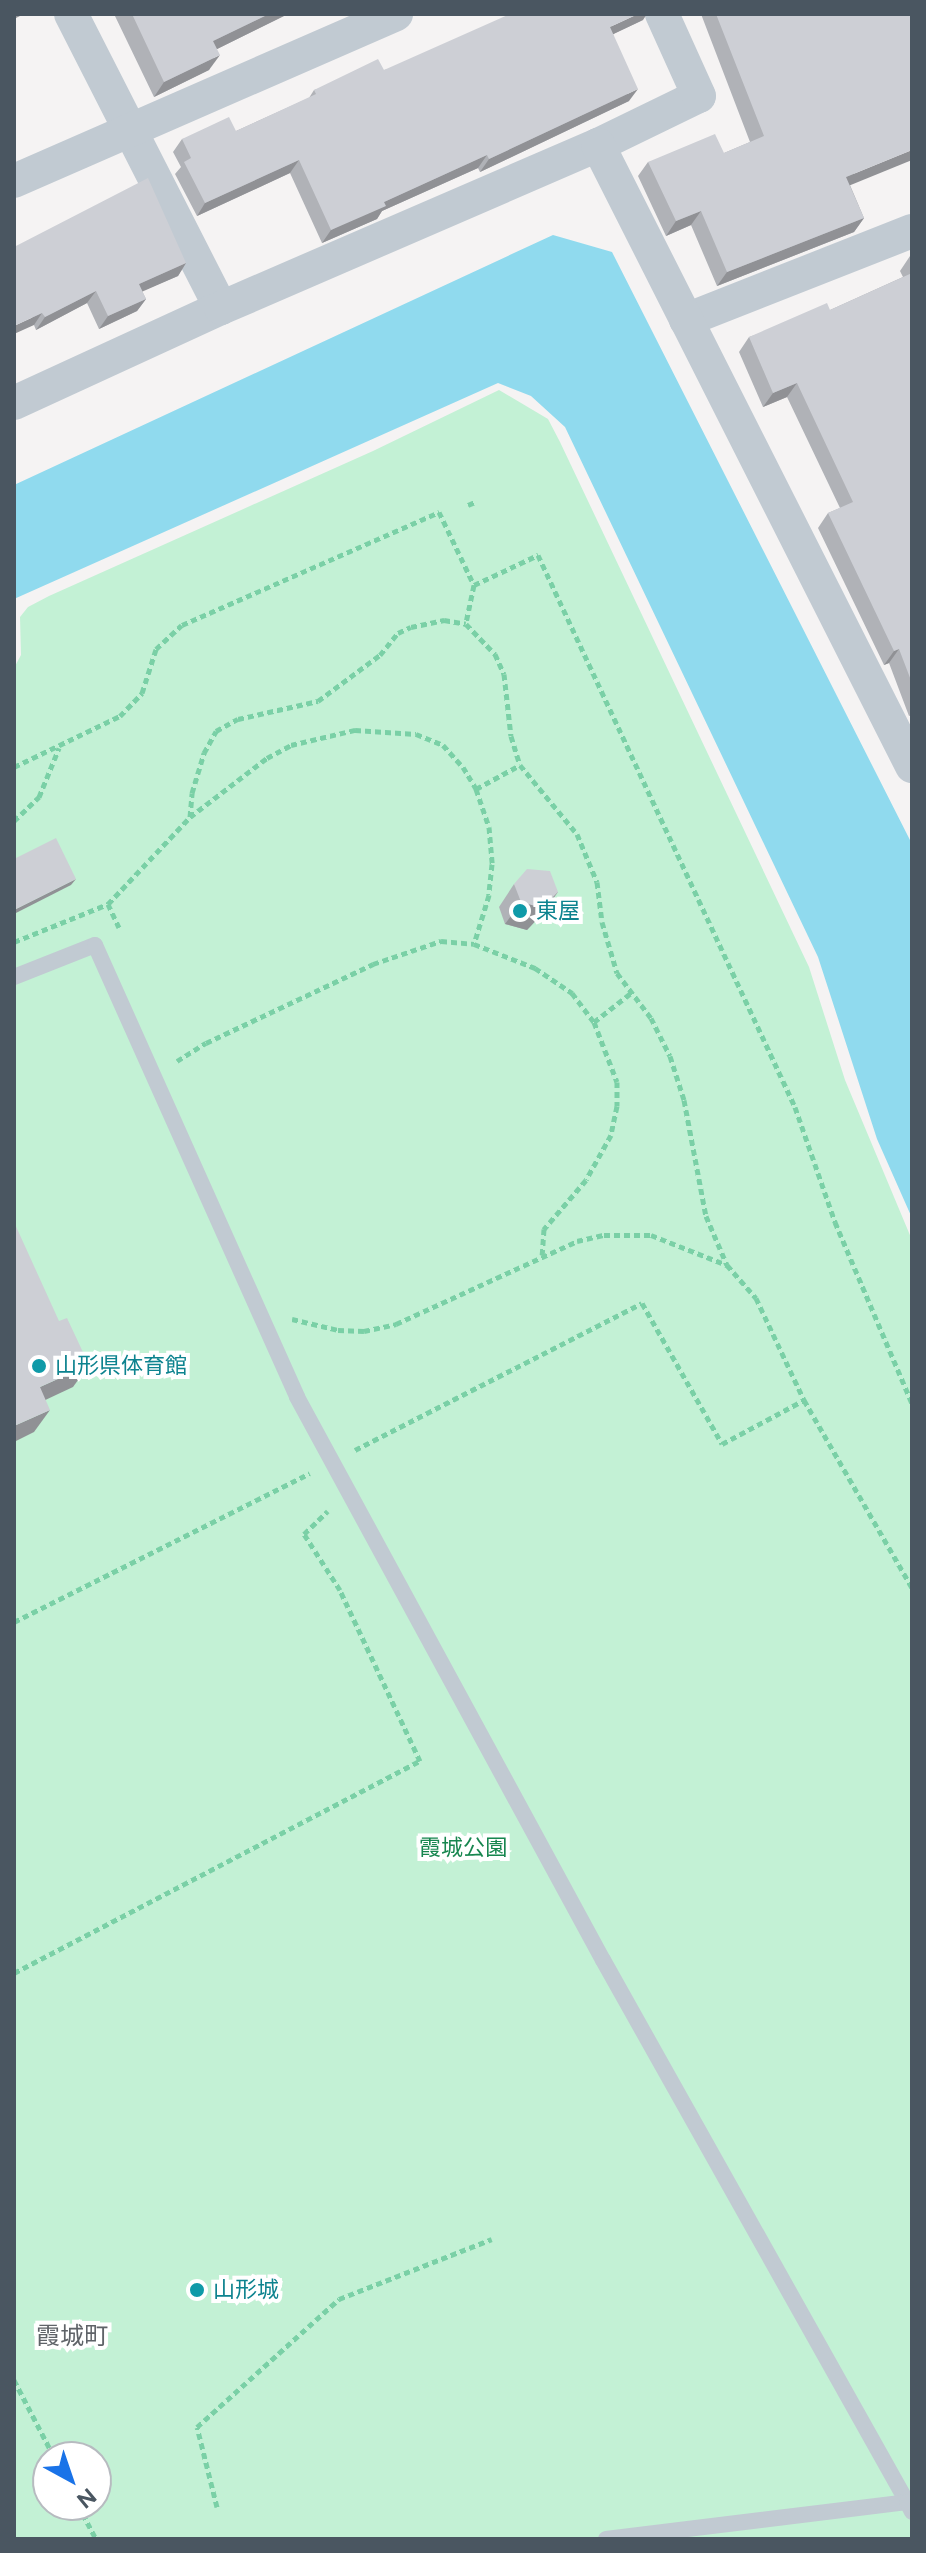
<!DOCTYPE html>
<html>
<head>
<meta charset="utf-8">
<style>
	body { margin:0 }
	#map { position:relative; width:926px; height:2553px; overflow:hidden; background:#f5f3f3; font-family:Figtree,"Noto Sans JP",sans-serif }
	div>[style] { position:absolute }
	[style*='--x'] { left:calc(var(--x)*1px); top:calc(var(--y)*1px); width:calc(var(--w)*1px); rotate:calc(var(--a)*1deg) }
	.green>* { inset:0; background:#c3f1d5 }
	.water>* { inset:0; background:#90daee }
	.path>* { height:5px; margin-top:-2.5px; transform-origin:0; background:repeating-linear-gradient(90deg,#7ad0a6 0 6px,transparent 0 10px) }
	.lane>* { height:16px; margin:-8px; padding:0 8px; transform-origin:8px; border-radius:8px; background:#c1cad2 }
	.street>* { height:34px; margin:-17px; padding:0 17px; transform-origin:17px; border-radius:17px; background:#c1cad2 }
	.wall>* { inset:0; background:#b0b2b7 }
	.shaded-wall>* { inset:0; background:#909195 }
	.building>* { inset:0; background:#cdcfd5 }
	.dots>* { width:22px; height:22px; translate:-50% -50%; box-sizing:border-box; border:4px solid #fff; border-radius:50% }
	span { translate:-50% -50%; white-space:nowrap; text-align:center; line-height:1.15; -webkit-text-stroke:8px #fff; paint-order:stroke }
	.culture-label { font-size:22px; color:#0d838f }
	.left { translate:0 -50%; text-align:left }
	.park-label { font-size:22px; color:#17864f }
	.neighbourhood-label { font-size:24px; color:#5f6368 }
	.frame { position:absolute; inset:0; border:16px solid #4a5661; pointer-events:none }
	.north { position:absolute; left:32px; top:2441px; width:80px; height:80px; box-sizing:border-box; background:#fff; border:2px solid #b7bbc0; border-radius:50%; rotate:140deg; font-size:22px; font-weight:700; line-height:32px; text-align:center; color:#4a5661 }
	.north::after { content:''; display:block; margin:auto; width:28px; height:36px; background:#1a73e8; clip-path:polygon(50% 0,100% 100%,50% 72%,0 100%) }
</style>
</head>
<body>
<div id="map">
	<div class="green">
		<div style="clip-path:polygon(evenodd,499px 390px,548px 419px,560px 442px,809px 967px,845px 1080px,912px 1240px,912px 2539px,14px 2539px,14px 668px,21px 655px,20px 617px,28px 607px,49px 596px,373px 451px,499px 390px,48px 2457px,96px 2457px,96px 2505px,48px 2505px,48px 2457px)"></div>
	</div>
	<div class="water">
		<div style="clip-path:polygon(553px 235px,612px 252px,912px 844px,912px 1218px,877px 1139px,818px 957px,565px 427px,531px 396px,498px 383px,14px 599px,14px 485px)"></div>
	</div>
	<div class="path">
		<div style="--x:468;--y:505;--w:8;--a:-23"></div>
		<div style="--x:474;--y:585;--w:71;--a:-25.1"></div>
		<div style="--x:538;--y:555;--w:609;--a:65.03"></div>
		<div style="--x:795;--y:1107;--w:122;--a:70.8"></div>
		<div style="--x:835;--y:1222;--w:197;--a:67"></div>
		<div style="--x:14;--y:767;--w:118;--a:-25.7"></div>
		<div style="--x:120;--y:716;--w:32;--a:-46"></div>
		<div style="--x:142;--y:693;--w:46;--a:-72.3"></div>
		<div style="--x:156;--y:649;--w:35;--a:-43"></div>
		<div style="--x:182;--y:625;--w:281;--a:-23.7"></div>
		<div style="--x:439;--y:512;--w:81;--a:64.4"></div>
		<div style="--x:474;--y:585;--w:40;--a:102"></div>
		<div style="--x:476;--y:789;--w:50;--a:-28.6"></div>
		<div style="--x:190;--y:817;--w:24;--a:-85"></div>
		<div style="--x:192;--y:793;--w:42;--a:-73.3"></div>
		<div style="--x:204;--y:753;--w:25;--a:-61"></div>
		<div style="--x:216;--y:731;--w:25;--a:-29"></div>
		<div style="--x:238;--y:719;--w:82;--a:-12.7"></div>
		<div style="--x:318;--y:701;--w:77;--a:-36.6"></div>
		<div style="--x:380;--y:655;--w:28;--a:-51"></div>
		<div style="--x:398;--y:633;--w:14;--a:-25"></div>
		<div style="--x:411;--y:627;--w:34;--a:-12"></div>
		<div style="--x:444;--y:620;--w:22;--a:10"></div>
		<div style="--x:466;--y:624;--w:42;--a:46"></div>
		<div style="--x:495;--y:654;--w:22;--a:66"></div>
		<div style="--x:504;--y:674;--w:62;--a:83.6"></div>
		<div style="--x:511;--y:736;--w:30;--a:73"></div>
		<div style="--x:520;--y:765;--w:89;--a:50.4"></div>
		<div style="--x:577;--y:834;--w:52;--a:67.4"></div>
		<div style="--x:597;--y:882;--w:40;--a:82.9"></div>
		<div style="--x:602;--y:922;--w:53;--a:73.6"></div>
		<div style="--x:617;--y:973;--w:56;--a:52.9"></div>
		<div style="--x:651;--y:1018;--w:42;--a:63.4"></div>
		<div style="--x:670;--y:1056;--w:46;--a:72.3"></div>
		<div style="--x:684;--y:1100;--w:118;--a:79.3"></div>
		<div style="--x:706;--y:1216;--w:53;--a:66.8"></div>
		<div style="--x:14;--y:821;--w:35;--a:-44"></div>
		<div style="--x:39;--y:797;--w:53;--a:-67.8"></div>
		<div style="--x:108;--y:904;--w:26;--a:65"></div>
		<div style="--x:14;--y:942;--w:101;--a:-22"></div>
		<div style="--x:108;--y:904;--w:120;--a:-46.7"></div>
		<div style="--x:190;--y:817;--w:97;--a:-37.5"></div>
		<div style="--x:267;--y:758;--w:27;--a:-28"></div>
		<div style="--x:291;--y:745;--w:66;--a:-13.2"></div>
		<div style="--x:355;--y:730;--w:61;--a:3.8"></div>
		<div style="--x:416;--y:734;--w:29;--a:22"></div>
		<div style="--x:443;--y:745;--w:30;--a:48"></div>
		<div style="--x:463;--y:767;--w:26;--a:59"></div>
		<div style="--x:476;--y:789;--w:40;--a:71.1"></div>
		<div style="--x:489;--y:827;--w:37;--a:85"></div>
		<div style="--x:492;--y:864;--w:31;--a:96"></div>
		<div style="--x:489;--y:895;--w:51;--a:107"></div>
		<div style="--x:594;--y:1022;--w:47;--a:-38.1"></div>
		<div style="--x:177;--y:1061;--w:34;--a:-32"></div>
		<div style="--x:206;--y:1043;--w:185;--a:-25.3"></div>
		<div style="--x:373;--y:964;--w:72;--a:-18.7"></div>
		<div style="--x:441;--y:941;--w:33;--a:5"></div>
		<div style="--x:474;--y:944;--w:66;--a:21.5"></div>
		<div style="--x:535;--y:968;--w:45;--a:34"></div>
		<div style="--x:572;--y:993;--w:36;--a:53"></div>
		<div style="--x:594;--y:1022;--w:64;--a:69"></div>
		<div style="--x:617;--y:1082;--w:24;--a:90"></div>
		<div style="--x:617;--y:1106;--w:30;--a:102"></div>
		<div style="--x:611;--y:1135;--w:51;--a:119.1"></div>
		<div style="--x:586;--y:1180;--w:65;--a:130.6"></div>
		<div style="--x:544;--y:1229;--w:27;--a:94"></div>
		<div style="--x:292;--y:1319;--w:47;--a:13.4"></div>
		<div style="--x:338;--y:1330;--w:26;--a:2"></div>
		<div style="--x:364;--y:1331;--w:33;--a:-12"></div>
		<div style="--x:396;--y:1324;--w:199;--a:-24.6"></div>
		<div style="--x:577;--y:1241;--w:28;--a:-13"></div>
		<div style="--x:604;--y:1235;--w:47;--a:0"></div>
		<div style="--x:651;--y:1235;--w:82;--a:21.5"></div>
		<div style="--x:727;--y:1265;--w:44;--a:48.7"></div>
		<div style="--x:756;--y:1298;--w:113;--a:64.8"></div>
		<div style="--x:355;--y:1450;--w:322;--a:-27.1"></div>
		<div style="--x:642;--y:1303;--w:162;--a:60.4"></div>
		<div style="--x:722;--y:1444;--w:93;--a:-28.2"></div>
		<div style="--x:804;--y:1400;--w:217;--a:60.1"></div>
		<div style="--x:14;--y:1622;--w:331;--a:-26.7"></div>
		<div style="--x:14;--y:1973;--w:458;--a:-27.6"></div>
		<div style="--x:420;--y:1761;--w:189;--a:-115.1"></div>
		<div style="--x:340;--y:1590;--w:67;--a:-122.7"></div>
		<div style="--x:304;--y:1534;--w:33;--a:-44"></div>
		<div style="--x:14;--y:2380;--w:87;--a:62.5"></div>
		<div style="--x:78;--y:2505;--w:38;--a:62"></div>
		<div style="--x:217;--y:2507;--w:82;--a:-104"></div>
		<div style="--x:197;--y:2427;--w:191;--a:-42"></div>
		<div style="--x:339;--y:2299;--w:164;--a:-21.4"></div>
	</div>
	<div class="lane">
		<div style="--x:14;--y:977;--w:87;--a:-21.6"></div>
		<div style="--x:95;--y:945;--w:495;--a:65.9"></div>
		<div style="--x:297;--y:1397;--w:641;--a:61.48"></div>
		<div style="--x:603;--y:1960;--w:621;--a:60.71"></div>
		<div style="--x:606;--y:2539;--w:303;--a:-7"></div>
		<div style="--x:907;--y:2502;--w:11;--a:63"></div>
	</div>
	<div class="street">
		<div style="--x:71;--y:14;--w:330;--a:63"></div>
		<div style="--x:598;--y:145;--w:112;--a:-25.9"></div>
		<div style="--x:699;--y:96;--w:90;--a:-114.3"></div>
		<div style="--x:14;--y:181;--w:417;--a:-23.6"></div>
		<div style="--x:686;--y:320;--w:243;--a:-21.5"></div>
		<div style="--x:14;--y:403;--w:228;--a:-24.7"></div>
		<div style="--x:221;--y:308;--w:411;--a:-23.4"></div>
		<div style="--x:598;--y:145;--w:696;--a:63.18"></div>
	</div>
	<div class="wall">
		<div style="clip-path:polygon(114px 14px,288px 14px,217px 49px,209px 70px,154px 97px)"></div>
		<div style="clip-path:polygon(701px 14px,912px 14px,850px 185px,864px 218px,854px 232px,717px 286px,691px 225px,666px 236px,638px 176px,648px 162px,724px 153px,750px 142px)"></div>
		<div style="clip-path:polygon(643px 20px,613px 34px,629px 101px,480px 172px,478px 168px,382px 211px,377px 219px,322px 243px,290px 173px,197px 216px,175px 174px,181px 167px,173px 152px,182px 139px,236px 131px,309px 98px,314px 90px,384px 70px)"></div>
		<div style="clip-path:polygon(14px 247px,186px 263px,178px 276px,142px 291px,146px 299px,137px 311px,99px 329px,87px 303px,36px 330px,34px 325px)"></div>
		<div style="clip-path:polygon(910px 256px,912px 256px,912px 715px,909px 716px,889px 663px,884px 665px,818px 528px,828px 513px,840px 508px,787px 397px,763px 407px,739px 352px,749px 337px,830px 310px,903px 277px,900px 271px)"></div>
		<div style="clip-path:polygon(514px 884px,542px 914px,527px 930px,505px 924px,499px 907px)"></div>
	</div>
	<div class="shaded-wall">
		<div style="clip-path:polygon(14px 14px,24px 14px,14px 19px)"></div>
		<div style="clip-path:polygon(269px 14px,288px 14px,203px 56px,213px 41px)"></div>
		<div style="clip-path:polygon(638px 14px,647px 14px,643px 20px,601px 40px,610px 27px)"></div>
		<div style="clip-path:polygon(220px 55px,209px 70px,154px 97px,164px 82px)"></div>
		<div style="clip-path:polygon(638px 89px,629px 101px,480px 172px,489px 159px)"></div>
		<div style="clip-path:polygon(912px 150px,912px 160px,836px 191px,846px 177px)"></div>
		<div style="clip-path:polygon(487px 155px,478px 168px,382px 211px,377px 219px,322px 243px,331px 230px,384px 202px)"></div>
		<div style="clip-path:polygon(299px 160px,290px 173px,197px 216px,205px 203px)"></div>
		<div style="clip-path:polygon(701px 211px,691px 225px,666px 236px,676px 221px)"></div>
		<div style="clip-path:polygon(864px 218px,854px 232px,717px 286px,727px 272px)"></div>
		<div style="clip-path:polygon(186px 263px,178px 276px,130px 297px,139px 284px)"></div>
		<div style="clip-path:polygon(96px 291px,87px 303px,36px 330px,45px 317px)"></div>
		<div style="clip-path:polygon(146px 299px,137px 311px,99px 329px,108px 316px)"></div>
		<div style="clip-path:polygon(42px 313px,34px 325px,14px 334px,14px 326px)"></div>
		<div style="clip-path:polygon(797px 383px,787px 397px,763px 407px,773px 393px)"></div>
		<div style="clip-path:polygon(899px 649px,889px 663px,884px 665px,894px 651px)"></div>
		<div style="clip-path:polygon(76px 879px,71px 885px,14px 914px,14px 910px)"></div>
		<div style="clip-path:polygon(558px 892px,542px 914px,527px 930px,505px 924px,521px 902px)"></div>
		<div style="clip-path:polygon(89px 1365px,73px 1387px,24px 1410px,40px 1387px)"></div>
		<div style="clip-path:polygon(50px 1410px,34px 1432px,14px 1442px,14px 1426px)"></div>
	</div>
	<div class="building">
		<div style="clip-path:polygon(132px 14px,269px 14px,213px 41px,220px 55px,164px 82px)"></div>
		<div style="clip-path:polygon(510px 14px,638px 14px,610px 27px,638px 89px,489px 159px,487px 155px,384px 202px,386px 206px,331px 230px,299px 160px,205px 203px,184px 162px,191px 158px,182px 139px,229px 117px,236px 131px,316px 94px,314px 90px,378px 59px,384px 70px)"></div>
		<div style="clip-path:polygon(716px 14px,912px 14px,912px 150px,846px 177px,864px 218px,727px 272px,701px 211px,676px 221px,648px 162px,715px 134px,724px 153px,764px 136px)"></div>
		<div style="clip-path:polygon(148px 178px,186px 263px,139px 284px,146px 299px,108px 316px,96px 291px,45px 317px,42px 313px,14px 326px,14px 247px)"></div>
		<div style="clip-path:polygon(912px 273px,912px 683px,899px 649px,894px 651px,828px 513px,853px 502px,797px 383px,773px 393px,749px 337px,827px 303px,830px 310px)"></div>
		<div style="clip-path:polygon(56px 838px,76px 879px,14px 910px,14px 859px)"></div>
		<div style="clip-path:polygon(527px 869px,550px 871px,558px 892px,542px 908px,521px 902px,514px 884px)"></div>
		<div style="clip-path:polygon(14px 1222px,59px 1321px,67px 1318px,89px 1365px,40px 1387px,50px 1410px,14px 1426px)"></div>
	</div>
	<div class="dots">
		<div style="left:520px;top:911px;background:#0f9aa8"></div>
		<div style="left:39px;top:1366px;background:#0f9aa8"></div>
		<div style="left:197px;top:2290px;background:#0f9aa8"></div>
	</div>
	<div class="culture-label">
		<span class="left" style="left:536px;top:911px">東屋</span>
		<span class="left" style="left:55px;top:1366px">山形県体育館</span>
		<span class="left" style="left:213px;top:2290px">山形城</span>
	</div>
	<div class="park-label">
		<span style="left:463px;top:1848px">霞城公園</span>
	</div>
	<div class="neighbourhood-label">
		<span style="left:72px;top:2336px">霞城町</span>
	</div>
	<div class="frame"></div>
	<div class="north">N</div>
</div>
</body>
</html>
